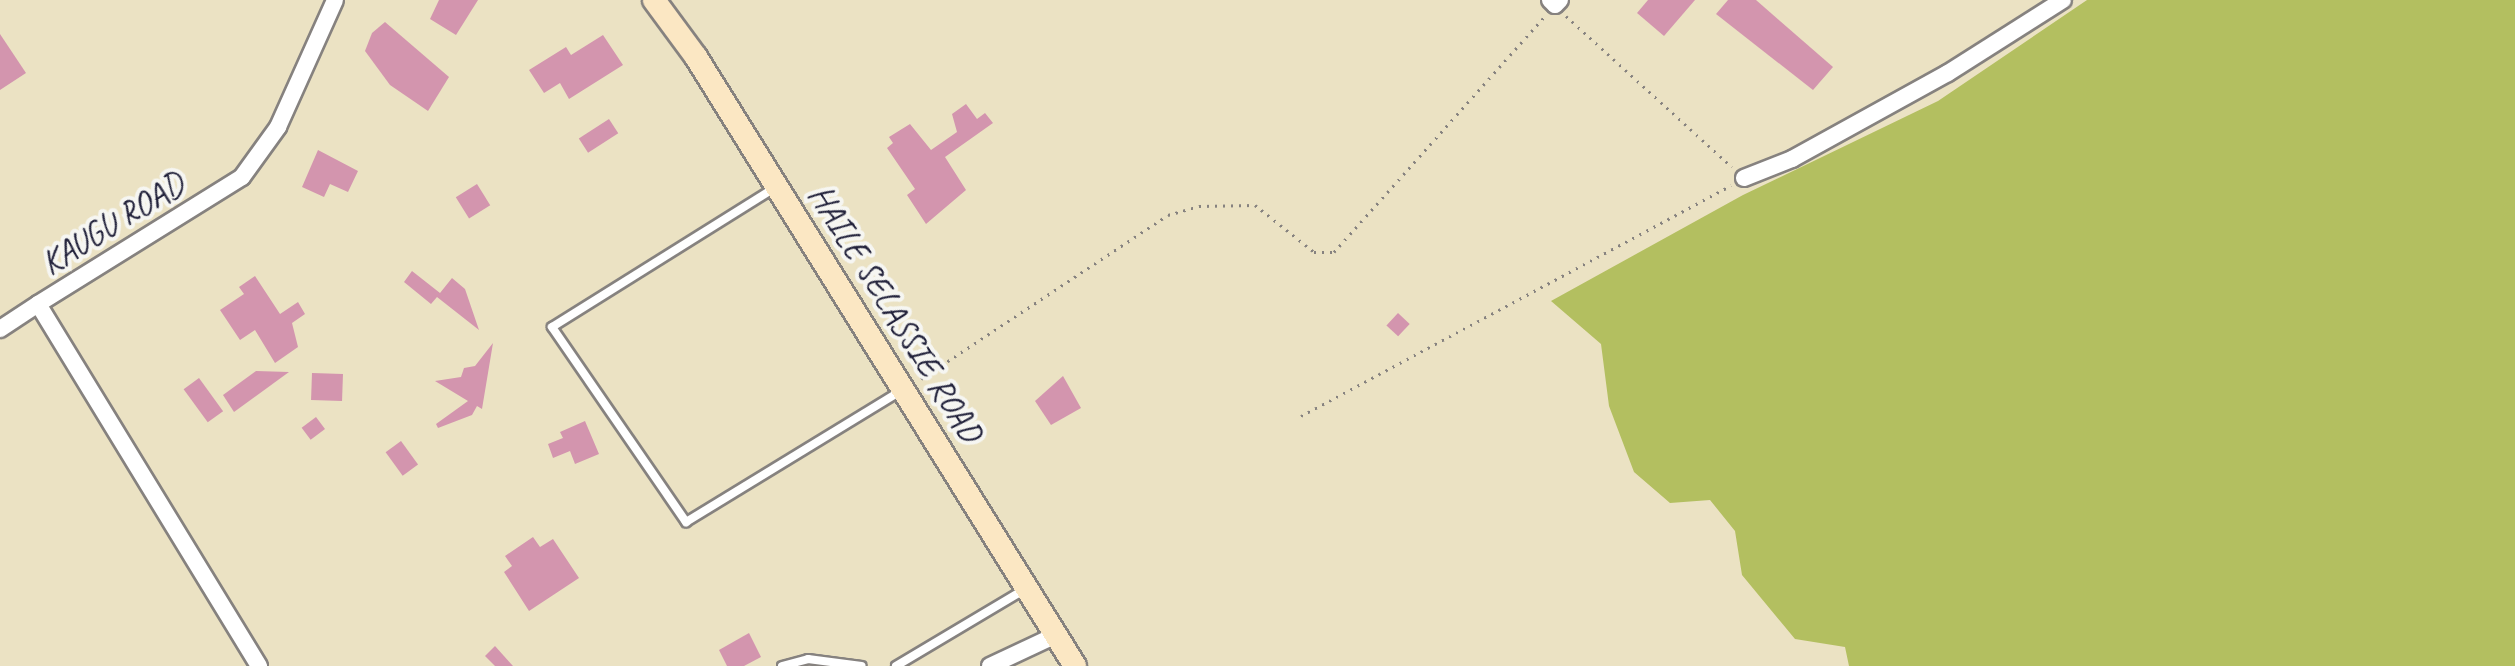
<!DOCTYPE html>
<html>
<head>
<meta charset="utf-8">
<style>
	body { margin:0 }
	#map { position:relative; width:2515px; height:666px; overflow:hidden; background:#ebe2c3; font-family:Caveat,sans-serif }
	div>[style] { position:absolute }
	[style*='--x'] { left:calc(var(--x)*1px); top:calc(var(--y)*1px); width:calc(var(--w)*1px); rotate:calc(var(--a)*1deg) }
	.green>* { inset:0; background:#b3bf60 }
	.building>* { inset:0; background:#d395ae; transform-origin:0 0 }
	.path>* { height:3px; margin-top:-1.5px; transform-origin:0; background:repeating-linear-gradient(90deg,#86827f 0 2px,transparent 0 8px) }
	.roads { filter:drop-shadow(2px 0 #86827f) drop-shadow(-2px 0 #86827f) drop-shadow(0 2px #86827f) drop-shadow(0 -2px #86827f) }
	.lane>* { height:8px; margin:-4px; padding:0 4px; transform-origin:4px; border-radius:4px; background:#fff }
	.street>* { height:16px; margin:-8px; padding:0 8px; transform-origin:8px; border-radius:8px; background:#fff }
	.secondary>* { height:22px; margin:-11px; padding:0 11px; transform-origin:11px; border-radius:11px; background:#fbe7c3 }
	span { translate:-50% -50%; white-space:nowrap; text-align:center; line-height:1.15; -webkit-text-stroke:8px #f6f6f2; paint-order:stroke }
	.street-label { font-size:34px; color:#22223b }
</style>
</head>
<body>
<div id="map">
	<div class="green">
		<div style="clip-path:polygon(2087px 0,2515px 0,2515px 666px,1849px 666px,1845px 647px,1795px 639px,1742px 575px,1735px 531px,1710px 500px,1670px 503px,1634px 472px,1609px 406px,1601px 344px,1551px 301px,1743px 195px,1938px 101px)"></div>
	</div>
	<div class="building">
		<div style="clip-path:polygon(439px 0,478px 0,456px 35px,430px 19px)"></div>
		<div style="clip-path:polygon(1648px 0,1695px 0,1664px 36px,1637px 13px)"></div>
		<div style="clip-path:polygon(1728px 0,1756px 0,1833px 67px,1813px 90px,1716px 14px)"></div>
		<div style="clip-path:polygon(385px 22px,449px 77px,428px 111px,390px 85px,365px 51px,372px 33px)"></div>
		<div style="clip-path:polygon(0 34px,26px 73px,0 90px)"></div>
		<div style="clip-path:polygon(603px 35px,623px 65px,569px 99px,560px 83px,544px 93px,529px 70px,566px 47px,571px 55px)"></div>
		<div style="clip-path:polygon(966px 104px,977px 119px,985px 113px,993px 123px,945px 157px,966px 190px,926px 224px,907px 195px,915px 189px,887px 148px,893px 143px,889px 137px,910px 124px,931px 150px,957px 132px,952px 114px)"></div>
		<div style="left:609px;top:119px;width:17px;height:36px;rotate:57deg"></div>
		<div style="clip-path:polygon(318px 150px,358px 171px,348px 192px,330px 184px,324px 197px,302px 187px)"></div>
		<div style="left:477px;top:184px;width:25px;height:25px;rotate:58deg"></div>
		<div style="clip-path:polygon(412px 271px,440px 293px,452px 278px,465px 289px,479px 330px,437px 297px,431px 304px,404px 282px)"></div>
		<div style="clip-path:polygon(255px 276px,280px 314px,298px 302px,305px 314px,292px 323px,298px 347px,275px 363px,255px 330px,240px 340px,220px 310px,244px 294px,239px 287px)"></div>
		<div style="left:1398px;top:313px;width:16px;height:17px;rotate:43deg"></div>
		<div style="clip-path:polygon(493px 343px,482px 409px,477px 406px,472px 415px,438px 428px,436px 424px,468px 401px,435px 381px,461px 377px,464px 368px,475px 366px)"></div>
		<div style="clip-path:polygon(256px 371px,289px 372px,234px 412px,223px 395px)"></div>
		<div style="left:312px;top:373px;width:31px;height:27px;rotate:2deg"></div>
		<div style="clip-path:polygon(1063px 376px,1081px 408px,1051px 425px,1035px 401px)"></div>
		<div style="left:199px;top:378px;width:41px;height:19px;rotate:54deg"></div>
		<div style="left:316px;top:417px;width:15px;height:18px;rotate:53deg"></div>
		<div style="clip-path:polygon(585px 421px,599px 454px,575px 464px,570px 451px,553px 458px,548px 444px,563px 438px,560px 432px)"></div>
		<div style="left:401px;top:441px;width:29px;height:19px;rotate:54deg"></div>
		<div style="clip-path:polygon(533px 537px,540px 547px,553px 539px,579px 578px,529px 611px,504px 572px,512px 566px,505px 556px)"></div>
		<div style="clip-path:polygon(749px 633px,761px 657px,744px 666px,727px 666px,719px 650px)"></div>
		<div style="clip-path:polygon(495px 646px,513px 666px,495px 666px,485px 656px)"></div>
	</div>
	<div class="path">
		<div style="--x:1566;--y:16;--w:224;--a:42.3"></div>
		<div style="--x:921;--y:379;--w:296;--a:-33.6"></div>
		<div style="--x:1168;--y:215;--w:32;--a:-16"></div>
		<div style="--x:1199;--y:206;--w:56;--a:-1"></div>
		<div style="--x:1255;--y:205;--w:75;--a:38.5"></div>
		<div style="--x:1314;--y:252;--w:20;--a:0"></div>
		<div style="--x:1334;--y:252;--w:315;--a:-48.2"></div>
		<div style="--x:1301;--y:416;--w:488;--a:-28.2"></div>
	</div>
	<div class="roads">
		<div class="lane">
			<div style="--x:776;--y:187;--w:264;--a:148"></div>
			<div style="--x:552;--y:327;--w:237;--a:55.5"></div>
			<div style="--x:686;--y:522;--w:252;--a:-31.4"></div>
			<div style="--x:782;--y:666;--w:27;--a:-15"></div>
			<div style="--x:808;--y:659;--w:54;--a:7.4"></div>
			<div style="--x:896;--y:666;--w:150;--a:-30.8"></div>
		</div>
		<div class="street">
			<div style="--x:1550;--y:0;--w:7;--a:45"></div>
			<div style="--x:1555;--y:5;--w:7;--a:-45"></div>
			<div style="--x:1744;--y:178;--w:52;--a:-21.6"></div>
			<div style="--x:1792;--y:159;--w:178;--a:-28.9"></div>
			<div style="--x:1948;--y:73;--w:136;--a:-32.4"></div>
			<div style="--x:0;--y:329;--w:45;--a:-33.3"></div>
			<div style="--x:259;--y:666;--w:424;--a:-121.4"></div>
			<div style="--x:38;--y:304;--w:240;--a:-31.9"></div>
			<div style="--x:242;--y:177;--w:62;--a:-54.2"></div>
			<div style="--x:278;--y:127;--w:139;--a:-65.8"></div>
			<div style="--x:990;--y:666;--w:73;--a:-25.2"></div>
		</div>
		<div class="secondary">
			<div style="--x:654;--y:0;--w:71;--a:53.6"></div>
			<div style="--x:696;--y:57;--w:717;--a:58.1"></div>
		</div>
	</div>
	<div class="street-label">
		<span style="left:112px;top:223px;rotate:-32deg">KAUGU ROAD</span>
		<span style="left:896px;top:313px;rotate:58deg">HAILE SELASSIE ROAD</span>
	</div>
</div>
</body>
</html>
